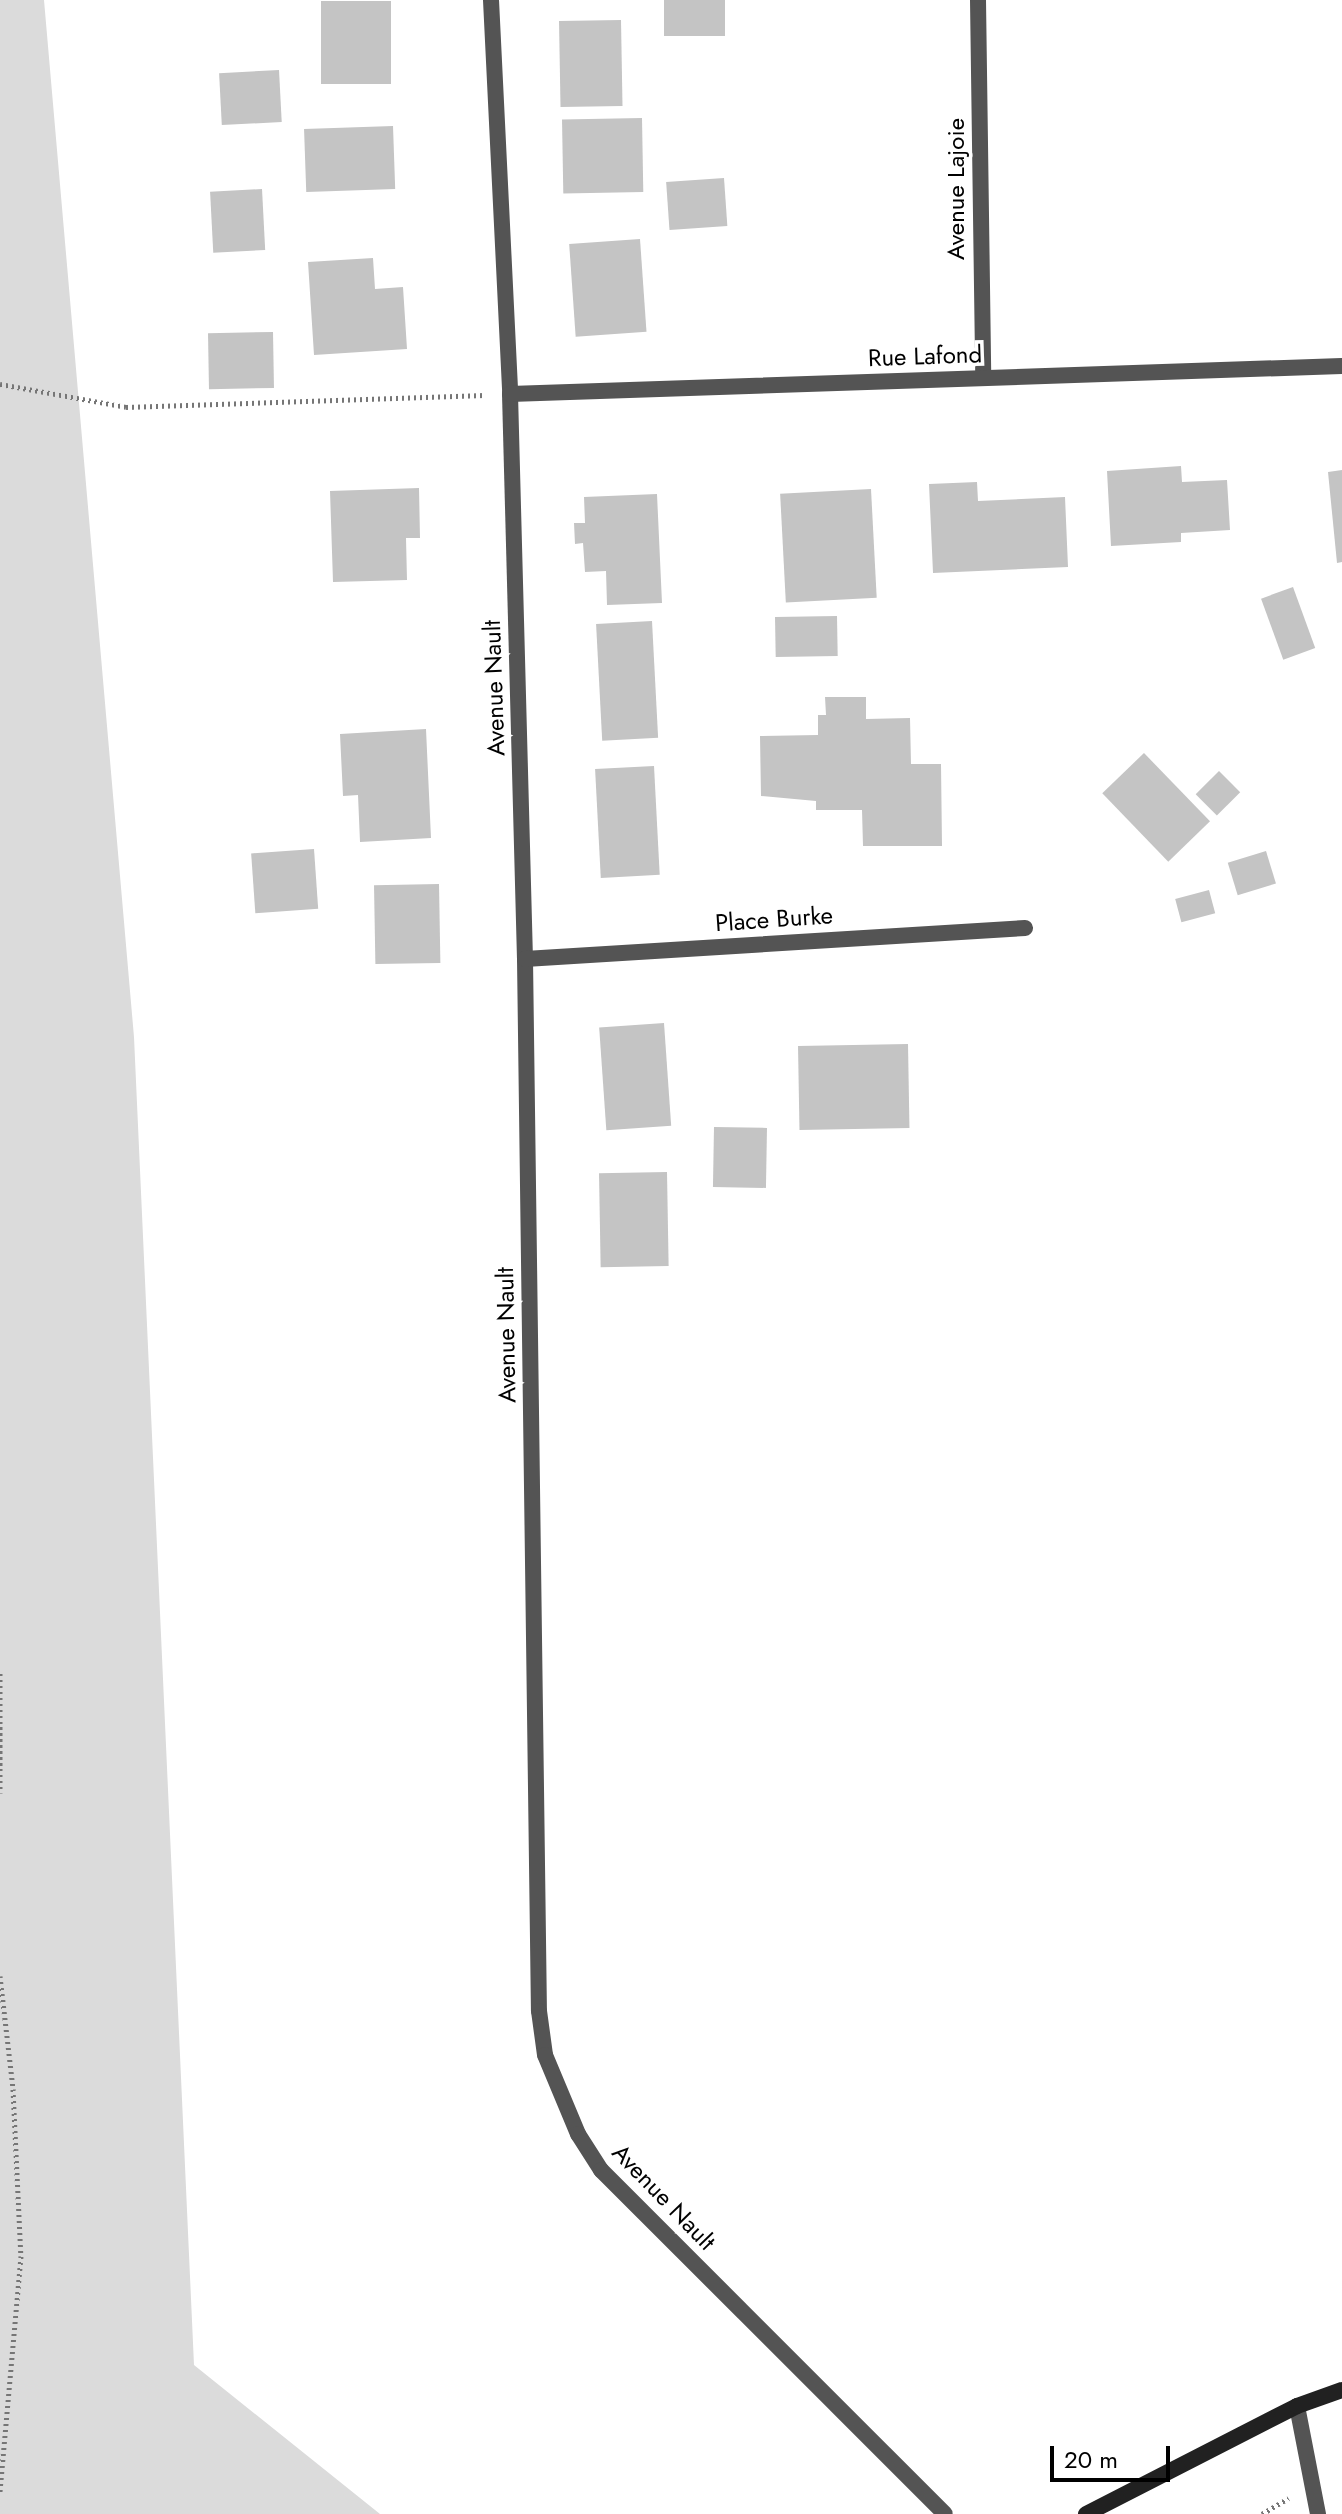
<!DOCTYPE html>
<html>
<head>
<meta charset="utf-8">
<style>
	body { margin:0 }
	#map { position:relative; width:1342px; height:2514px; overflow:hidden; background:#fff; font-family:Jost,sans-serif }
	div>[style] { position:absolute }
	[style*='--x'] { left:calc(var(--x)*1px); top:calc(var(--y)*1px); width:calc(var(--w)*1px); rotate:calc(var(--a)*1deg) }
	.green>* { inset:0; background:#dbdbdb }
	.building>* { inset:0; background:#c4c4c4; transform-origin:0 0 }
	.path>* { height:5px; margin-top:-2.5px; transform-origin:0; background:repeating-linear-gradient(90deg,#767676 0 2px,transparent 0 6px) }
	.lane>* { height:16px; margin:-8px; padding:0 8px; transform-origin:8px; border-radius:8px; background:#545454 }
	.street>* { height:16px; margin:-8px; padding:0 8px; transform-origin:8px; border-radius:8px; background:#545454 }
	.secondary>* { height:16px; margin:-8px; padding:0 8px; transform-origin:8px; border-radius:8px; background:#212121 }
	span { translate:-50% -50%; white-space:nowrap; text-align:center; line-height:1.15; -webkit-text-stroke:7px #fff; paint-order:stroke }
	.street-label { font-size:24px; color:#000 }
	.scale { position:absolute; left:1050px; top:2446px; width:120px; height:36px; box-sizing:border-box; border:4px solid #000; border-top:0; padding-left:10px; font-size:24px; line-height:28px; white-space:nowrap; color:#000; -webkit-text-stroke:6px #fff; paint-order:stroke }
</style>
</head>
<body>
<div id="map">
	<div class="green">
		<div style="clip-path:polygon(0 0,44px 0,134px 1037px,194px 2365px,380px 2514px,0 2514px)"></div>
	</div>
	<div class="building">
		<div style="left:664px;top:0;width:61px;height:36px"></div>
		<div style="left:321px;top:1px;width:70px;height:83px"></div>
		<div style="left:621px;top:20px;width:86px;height:62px;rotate:89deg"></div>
		<div style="left:279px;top:70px;width:52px;height:60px;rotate:87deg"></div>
		<div style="left:642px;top:118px;width:74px;height:80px;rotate:89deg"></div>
		<div style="left:393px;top:126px;width:63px;height:89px;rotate:88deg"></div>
		<div style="left:724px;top:178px;width:48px;height:58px;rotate:86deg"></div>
		<div style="left:262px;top:189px;width:61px;height:52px;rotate:87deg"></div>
		<div style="left:640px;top:239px;width:93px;height:71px;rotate:86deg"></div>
		<div style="clip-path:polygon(373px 258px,375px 289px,403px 287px,407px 349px,314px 355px,308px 262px)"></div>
		<div style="left:273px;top:332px;width:56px;height:65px;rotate:89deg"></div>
		<div style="clip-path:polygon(1181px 466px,1182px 482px,1227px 480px,1230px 530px,1181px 533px,1181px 542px,1111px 546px,1107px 471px)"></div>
		<div style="clip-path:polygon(1342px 470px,1342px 562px,1337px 563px,1328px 472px)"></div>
		<div style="clip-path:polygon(977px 482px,978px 501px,1065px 497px,1068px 567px,933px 573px,929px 484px)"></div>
		<div style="clip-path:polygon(419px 488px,420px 538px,406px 538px,407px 580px,333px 582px,330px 491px)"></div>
		<div style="left:871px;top:489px;width:109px;height:91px;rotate:87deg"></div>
		<div style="clip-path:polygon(657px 494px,662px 603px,607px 605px,606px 571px,585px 572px,583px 543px,575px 544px,574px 523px,585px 523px,584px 497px)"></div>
		<div style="left:1293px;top:587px;width:65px;height:34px;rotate:70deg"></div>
		<div style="left:837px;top:616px;width:40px;height:62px;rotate:89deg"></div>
		<div style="left:652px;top:621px;width:117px;height:56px;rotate:87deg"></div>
		<div style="clip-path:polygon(825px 697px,866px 697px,866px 719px,910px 718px,911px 764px,941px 764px,942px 846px,863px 846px,862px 810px,816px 810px,816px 801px,761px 796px,760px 736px,818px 735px,818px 715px,826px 715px)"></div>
		<div style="clip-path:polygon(426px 729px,431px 838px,360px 842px,358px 795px,343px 796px,340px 734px)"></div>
		<div style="left:1144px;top:753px;width:95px;height:58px;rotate:46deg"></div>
		<div style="left:654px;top:766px;width:109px;height:59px;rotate:87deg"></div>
		<div style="left:1219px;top:771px;width:30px;height:33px;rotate:45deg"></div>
		<div style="left:314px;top:849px;width:60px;height:63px;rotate:86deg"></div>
		<div style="left:1266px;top:851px;width:34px;height:40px;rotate:73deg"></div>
		<div style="left:439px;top:884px;width:79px;height:65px;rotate:89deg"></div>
		<div style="left:1209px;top:890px;width:24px;height:35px;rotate:75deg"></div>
		<div style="left:664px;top:1023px;width:103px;height:65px;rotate:86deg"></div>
		<div style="left:908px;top:1044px;width:84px;height:110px;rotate:89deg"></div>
		<div style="left:714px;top:1127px;width:53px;height:60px;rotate:1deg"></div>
		<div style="left:667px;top:1172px;width:94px;height:68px;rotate:89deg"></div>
	</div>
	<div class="path">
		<div style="--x:0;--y:384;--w:128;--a:10.3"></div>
		<div style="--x:126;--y:407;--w:359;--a:-1.9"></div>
		<div style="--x:0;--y:1673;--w:120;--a:90"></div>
		<div style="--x:0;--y:1976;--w:114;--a:83.4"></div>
		<div style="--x:13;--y:2089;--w:167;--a:87.3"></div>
		<div style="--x:21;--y:2256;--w:237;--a:95.1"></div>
		<div style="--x:1262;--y:2514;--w:31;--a:-31"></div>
	</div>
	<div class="lane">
		<div style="--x:1297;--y:2406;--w:110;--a:79"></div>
	</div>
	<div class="street">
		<div style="--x:491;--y:0;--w:394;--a:87.2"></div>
		<div style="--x:510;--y:394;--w:565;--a:88.48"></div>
		<div style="--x:525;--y:959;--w:1052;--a:89.24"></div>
		<div style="--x:539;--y:2011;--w:44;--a:82.2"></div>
		<div style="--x:545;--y:2055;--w:86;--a:67.3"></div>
		<div style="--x:578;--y:2134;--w:43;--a:57.4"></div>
		<div style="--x:601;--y:2170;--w:486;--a:45"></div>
		<div style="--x:978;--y:0;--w:378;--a:89.2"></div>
		<div style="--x:510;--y:394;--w:832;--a:-1.93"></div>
		<div style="--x:525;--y:959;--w:501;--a:-3.55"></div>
	</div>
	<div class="secondary">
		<div style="--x:1086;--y:2514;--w:237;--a:-27.1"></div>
		<div style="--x:1297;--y:2406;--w:48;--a:-19.6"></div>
	</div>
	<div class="street-label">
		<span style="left:956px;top:189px;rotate:-90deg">Avenue Lajoie</span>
		<span style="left:925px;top:356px;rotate:-2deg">Rue Lafond</span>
		<span style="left:494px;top:688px;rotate:-92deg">Avenue Nault</span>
		<span style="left:774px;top:919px;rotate:-4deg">Place Burke</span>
		<span style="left:506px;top:1335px;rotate:-91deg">Avenue Nault</span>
		<span style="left:664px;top:2197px;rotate:46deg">Avenue Nault</span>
	</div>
	<div class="scale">20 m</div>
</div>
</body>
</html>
